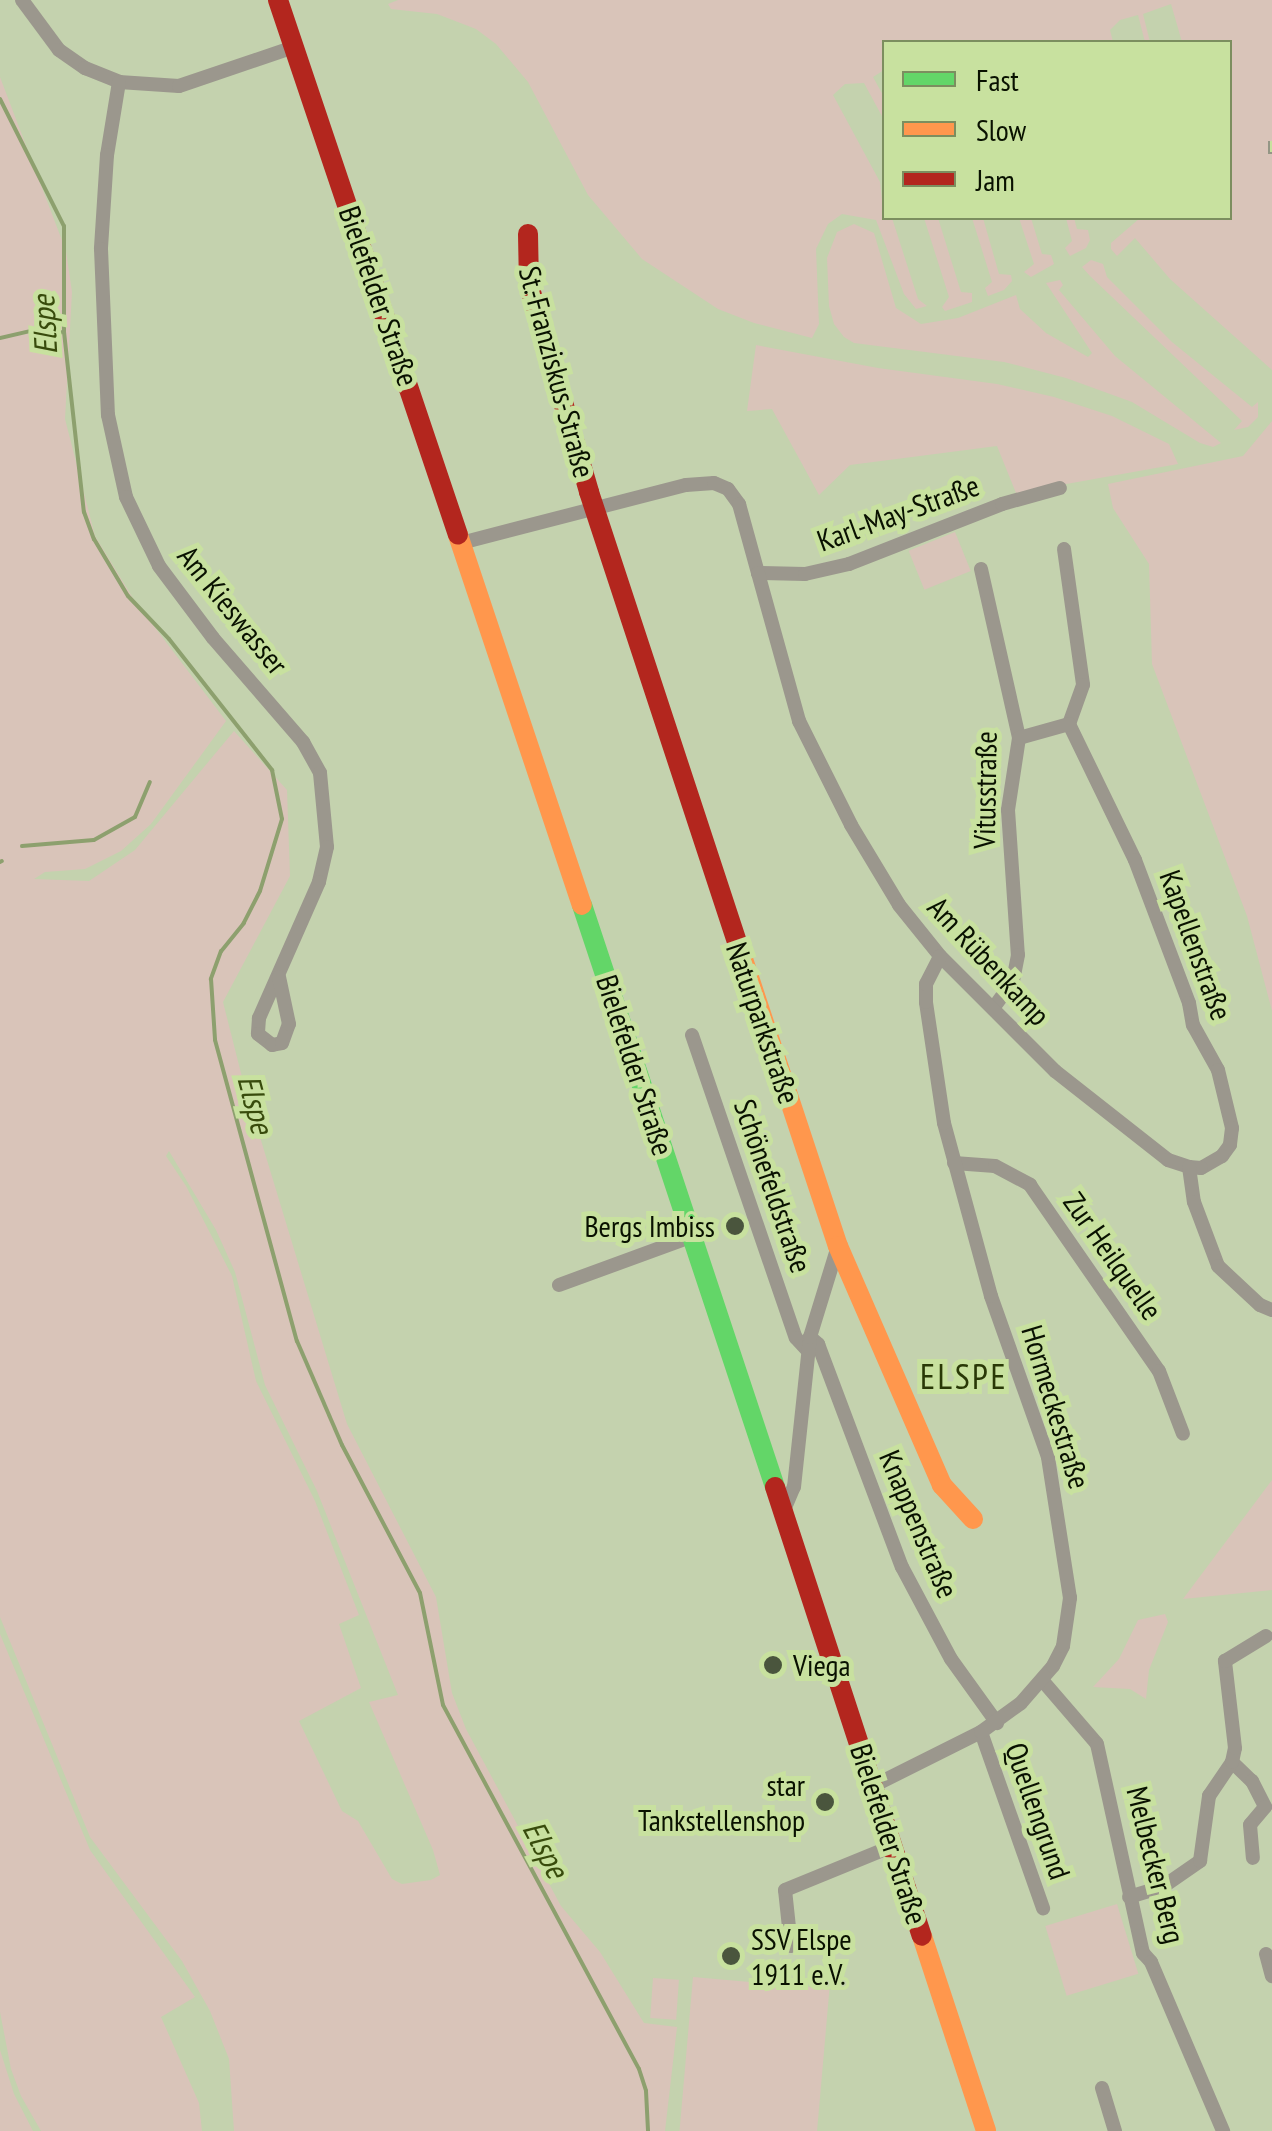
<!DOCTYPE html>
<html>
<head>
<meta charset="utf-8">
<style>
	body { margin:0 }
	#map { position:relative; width:1272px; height:2131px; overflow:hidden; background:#c4d2ae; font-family:"PT Sans Narrow",sans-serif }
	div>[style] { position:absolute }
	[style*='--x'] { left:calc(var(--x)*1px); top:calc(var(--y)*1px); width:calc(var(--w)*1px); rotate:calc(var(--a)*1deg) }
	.green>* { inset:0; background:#d9c4b9; transform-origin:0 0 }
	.stream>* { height:4px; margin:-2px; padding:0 2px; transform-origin:2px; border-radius:2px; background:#8da06e }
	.street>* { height:14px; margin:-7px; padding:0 7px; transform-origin:7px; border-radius:7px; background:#9b978d }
	.fast>* { height:20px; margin:-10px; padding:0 10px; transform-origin:10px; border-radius:10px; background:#63d668 }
	.slow>* { height:20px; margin:-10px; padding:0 10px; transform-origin:10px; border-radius:10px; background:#ff974d }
	.jam>* { height:20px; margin:-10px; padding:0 10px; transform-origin:10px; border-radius:10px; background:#b3261e }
	.rail>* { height:8px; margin-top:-4px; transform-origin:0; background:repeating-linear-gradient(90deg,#c8e19f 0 11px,#949685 0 22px); box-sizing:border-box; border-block:2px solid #949685 }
	.dots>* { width:28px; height:28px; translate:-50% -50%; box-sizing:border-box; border:5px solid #c8e19f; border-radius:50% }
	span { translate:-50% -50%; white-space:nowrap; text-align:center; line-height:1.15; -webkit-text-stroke:10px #c8e19f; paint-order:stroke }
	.street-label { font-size:30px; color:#091100 }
	.poi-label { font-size:30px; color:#091100 }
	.right { translate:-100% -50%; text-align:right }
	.left { translate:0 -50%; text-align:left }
	.water-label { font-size:32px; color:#384b0c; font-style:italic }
	.quarter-label { font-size:35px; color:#293806; letter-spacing:2.5px }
	.legend { position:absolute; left:882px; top:40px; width:350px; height:180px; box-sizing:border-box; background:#c8e19f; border:2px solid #7c8e5f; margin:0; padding:12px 18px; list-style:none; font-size:30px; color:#091100 }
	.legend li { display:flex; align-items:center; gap:20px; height:50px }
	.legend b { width:50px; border:2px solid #7c8e5f }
</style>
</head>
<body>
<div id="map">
	<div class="green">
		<div style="clip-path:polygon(398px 0,1272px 0,1272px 370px,1170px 279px,1135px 238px,1117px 256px,1111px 249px,1111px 243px,1140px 218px,1230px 218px,1230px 42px,1182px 42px,1171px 4px,1143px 14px,1150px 42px,1145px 42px,1138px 15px,1120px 20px,1110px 30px,1113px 42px,884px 42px,884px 70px,873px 77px,884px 97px,884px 120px,864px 83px,845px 84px,833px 95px,880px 182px,884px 218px,892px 218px,918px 299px,927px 306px,916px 309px,904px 294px,876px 220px,842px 214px,828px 224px,816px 249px,819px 324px,812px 338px,754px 323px,718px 309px,642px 259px,588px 195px,528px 82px,496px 44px,476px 29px,437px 14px,391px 9px,388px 4px)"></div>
		<div style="clip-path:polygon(evenodd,0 77px,66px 251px,72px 292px,65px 419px,95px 536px,134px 600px,226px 721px,151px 824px,121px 851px,85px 869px,45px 872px,34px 879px,89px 881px,135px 850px,234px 731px,287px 790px,290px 876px,223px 1002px,243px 1081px,347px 1424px,436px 1597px,452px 1693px,466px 1729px,561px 1906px,600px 1952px,644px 2023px,677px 2027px,665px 2131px,234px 2131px,229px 2059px,210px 2011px,182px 1961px,90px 1837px,0 1617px,0 77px,169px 1151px,216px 1230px,235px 1272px,265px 1385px,317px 1491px,398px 1695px,369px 1702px,433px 1850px,440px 1875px,431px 1880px,402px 1884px,392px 1879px,358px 1821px,342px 1811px,299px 1721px,361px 1688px,339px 1624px,359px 1615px,315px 1501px,256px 1381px,232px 1276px,186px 1186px,166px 1156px,169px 1151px)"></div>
		<div style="clip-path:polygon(924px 218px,938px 218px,961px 292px,972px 293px,972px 302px,945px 311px,942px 307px,949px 297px)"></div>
		<div style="clip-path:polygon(972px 218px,983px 218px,999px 274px,1011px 275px,1012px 281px,1004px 290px,988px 296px,985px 288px,992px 282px)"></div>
		<div style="clip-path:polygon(1019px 218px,1031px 218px,1042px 254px,1051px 255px,1054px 264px,1031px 277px,1024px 272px,1034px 264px)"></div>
		<div style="clip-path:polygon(1066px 218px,1074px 218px,1077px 229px,1088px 230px,1090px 240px,1086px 248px,1070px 256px,1065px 248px,1072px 241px)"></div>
		<div style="clip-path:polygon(854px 224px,874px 233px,896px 308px,921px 324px,958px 318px,1016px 295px,1020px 309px,1046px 333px,1088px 357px,1092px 353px,1046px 283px,1060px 280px,1063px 285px,1059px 290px,1115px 356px,1221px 443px,1213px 447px,1200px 443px,1132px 402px,1066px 378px,1004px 362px,854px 343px,844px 337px,834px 324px,829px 306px,827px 258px,837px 232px)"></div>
		<div style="clip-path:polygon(1091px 260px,1103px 264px,1107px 277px,1172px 342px,1252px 407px,1258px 402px,1258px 417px,1248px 427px,1234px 430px,1242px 421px,1090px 276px,1082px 267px)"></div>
		<div style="clip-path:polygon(756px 345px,878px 368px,997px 384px,1054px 397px,1112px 416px,1169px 444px,1178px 464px,1016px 493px,997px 446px,850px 465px,819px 495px,772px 409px,747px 411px)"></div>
		<div style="clip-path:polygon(1272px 421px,1272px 1011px,1247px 916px,1152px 664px,1149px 564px,1113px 508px,1108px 484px,1243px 456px)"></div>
		<div style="left:955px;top:532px;width:42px;height:50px;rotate:68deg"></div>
		<div style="clip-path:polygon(1272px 1480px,1272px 1590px,1183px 1599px)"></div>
		<div style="clip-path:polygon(1165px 1614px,1168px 1622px,1149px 1670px,1146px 1699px,1130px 1689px,1093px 1687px,1119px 1659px,1138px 1620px)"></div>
		<div style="clip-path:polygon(0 1634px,90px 1850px,195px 1997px,161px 2017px,199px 2103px,202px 2131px,41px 2131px,21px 2096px,11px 2069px,0 2012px)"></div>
		<div style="left:1117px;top:1904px;width:73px;height:75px;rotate:73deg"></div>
		<div style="left:693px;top:1977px;width:137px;height:155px;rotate:5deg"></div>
		<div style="left:653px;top:1978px;width:26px;height:40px;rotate:4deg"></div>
		<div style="clip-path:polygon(0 2050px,14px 2094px,33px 2131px,0 2131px)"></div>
	</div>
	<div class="stream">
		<div style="--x:0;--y:99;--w:142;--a:63.3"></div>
		<div style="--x:64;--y:226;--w:106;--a:90"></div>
		<div style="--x:64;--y:332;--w:181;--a:83.7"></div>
		<div style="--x:84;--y:512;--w:29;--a:70"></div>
		<div style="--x:94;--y:539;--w:66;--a:59.2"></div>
		<div style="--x:128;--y:596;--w:59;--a:46.4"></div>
		<div style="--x:169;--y:639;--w:167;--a:51.8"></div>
		<div style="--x:272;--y:770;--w:50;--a:78.5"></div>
		<div style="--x:282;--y:819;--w:75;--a:107"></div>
		<div style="--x:260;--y:891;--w:36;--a:117"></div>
		<div style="--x:244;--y:923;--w:36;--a:129"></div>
		<div style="--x:221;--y:951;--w:30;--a:110"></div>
		<div style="--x:211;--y:979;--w:61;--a:86.2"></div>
		<div style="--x:215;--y:1040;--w:312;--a:74.8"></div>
		<div style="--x:297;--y:1341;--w:113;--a:66.6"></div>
		<div style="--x:342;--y:1445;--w:167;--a:62.2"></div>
		<div style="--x:420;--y:1593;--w:114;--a:78.4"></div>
		<div style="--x:443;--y:1705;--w:413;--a:61.7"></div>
		<div style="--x:639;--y:2069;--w:23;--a:72"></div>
		<div style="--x:646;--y:2091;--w:40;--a:87.1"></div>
		<div style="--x:0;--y:338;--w:35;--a:-13"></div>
		<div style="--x:34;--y:330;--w:10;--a:37"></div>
		<div style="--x:42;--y:336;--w:20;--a:-11"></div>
		<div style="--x:22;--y:846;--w:72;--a:-4.8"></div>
		<div style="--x:94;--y:840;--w:47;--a:-29.3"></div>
		<div style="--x:135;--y:817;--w:38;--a:-67"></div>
		<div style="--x:0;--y:862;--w:2;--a:-27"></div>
	</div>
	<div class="street">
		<div style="--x:22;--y:0;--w:62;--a:53.5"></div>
		<div style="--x:59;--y:50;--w:32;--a:35"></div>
		<div style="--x:85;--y:68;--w:37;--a:22"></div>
		<div style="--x:119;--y:82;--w:60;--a:3.8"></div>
		<div style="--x:179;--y:86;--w:121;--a:-18.7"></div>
		<div style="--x:119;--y:82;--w:74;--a:99.3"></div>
		<div style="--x:107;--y:155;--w:94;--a:93.7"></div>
		<div style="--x:101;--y:249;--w:166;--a:87.6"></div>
		<div style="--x:108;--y:415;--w:84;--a:77.6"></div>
		<div style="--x:126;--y:497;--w:76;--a:64.4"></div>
		<div style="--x:159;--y:566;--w:90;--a:53.1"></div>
		<div style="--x:213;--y:638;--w:138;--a:49.1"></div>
		<div style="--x:303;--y:742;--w:35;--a:61"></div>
		<div style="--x:320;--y:773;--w:74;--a:84.6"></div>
		<div style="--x:327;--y:847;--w:36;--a:103"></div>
		<div style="--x:319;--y:882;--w:149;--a:113.8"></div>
		<div style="--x:259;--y:1018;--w:16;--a:94"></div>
		<div style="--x:258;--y:1034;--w:18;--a:38"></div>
		<div style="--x:272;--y:1045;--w:10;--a:-11"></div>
		<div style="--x:282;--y:1043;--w:20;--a:-70"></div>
		<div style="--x:289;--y:1024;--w:48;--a:-102"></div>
		<div style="--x:461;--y:543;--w:232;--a:-14.5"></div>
		<div style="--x:686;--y:485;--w:28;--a:-4"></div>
		<div style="--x:714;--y:483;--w:15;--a:23"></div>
		<div style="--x:728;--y:489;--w:19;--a:54"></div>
		<div style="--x:739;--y:504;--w:72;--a:74.6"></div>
		<div style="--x:758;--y:573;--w:47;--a:1.2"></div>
		<div style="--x:805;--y:574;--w:45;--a:-12.8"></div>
		<div style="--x:849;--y:564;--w:164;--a:-21.4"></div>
		<div style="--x:1002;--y:504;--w:60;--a:-15.4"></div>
		<div style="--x:1064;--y:549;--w:137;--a:82"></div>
		<div style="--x:1083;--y:685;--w:41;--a:109.7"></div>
		<div style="--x:1069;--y:724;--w:151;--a:64.1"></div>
		<div style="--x:1135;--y:860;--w:153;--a:69.3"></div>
		<div style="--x:1189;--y:1003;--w:22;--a:80"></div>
		<div style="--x:1193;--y:1025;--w:51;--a:60.9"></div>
		<div style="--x:1218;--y:1070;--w:60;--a:76.4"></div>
		<div style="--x:1232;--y:1128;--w:17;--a:97"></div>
		<div style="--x:1230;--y:1145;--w:14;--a:126"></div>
		<div style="--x:1222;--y:1156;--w:24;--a:150"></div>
		<div style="--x:1201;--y:1168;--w:12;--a:-175"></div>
		<div style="--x:981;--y:569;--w:173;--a:77.3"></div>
		<div style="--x:1019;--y:738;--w:73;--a:98.7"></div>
		<div style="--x:1008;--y:810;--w:145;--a:86.1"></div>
		<div style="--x:1018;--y:955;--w:26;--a:101"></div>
		<div style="--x:1013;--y:981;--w:34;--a:126"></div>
		<div style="--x:758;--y:573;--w:154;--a:74.5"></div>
		<div style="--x:799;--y:721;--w:116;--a:63.4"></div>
		<div style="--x:851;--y:825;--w:93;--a:59"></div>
		<div style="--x:899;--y:905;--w:65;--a:51.2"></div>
		<div style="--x:940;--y:956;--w:163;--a:45"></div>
		<div style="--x:1055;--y:1071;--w:144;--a:38.2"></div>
		<div style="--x:1168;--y:1160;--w:22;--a:18"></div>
		<div style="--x:1189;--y:1167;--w:35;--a:82"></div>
		<div style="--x:1194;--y:1202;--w:68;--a:69.4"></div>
		<div style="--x:1218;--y:1266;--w:57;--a:42.9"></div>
		<div style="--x:1260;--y:1305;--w:13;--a:23"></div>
		<div style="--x:1019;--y:738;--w:52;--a:-15.6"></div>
		<div style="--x:692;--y:1035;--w:320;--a:71.1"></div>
		<div style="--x:796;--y:1338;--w:19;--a:47"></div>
		<div style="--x:954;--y:1163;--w:41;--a:4.2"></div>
		<div style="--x:995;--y:1166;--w:40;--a:28"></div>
		<div style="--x:1030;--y:1185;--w:226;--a:55.3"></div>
		<div style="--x:1159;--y:1371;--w:67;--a:69.1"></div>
		<div style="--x:559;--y:1285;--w:140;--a:-20.1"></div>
		<div style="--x:810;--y:1337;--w:11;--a:41"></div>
		<div style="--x:818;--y:1344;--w:238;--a:69.4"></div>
		<div style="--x:902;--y:1567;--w:104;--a:62"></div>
		<div style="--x:951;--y:1659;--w:79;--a:54.3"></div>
		<div style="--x:784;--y:1510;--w:25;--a:-67"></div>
		<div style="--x:794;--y:1487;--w:151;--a:-83.9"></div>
		<div style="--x:810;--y:1337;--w:95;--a:-72.9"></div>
		<div style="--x:1042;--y:1680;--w:84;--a:49.3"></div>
		<div style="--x:1097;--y:1744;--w:214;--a:77.6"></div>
		<div style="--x:1143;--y:1953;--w:12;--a:48"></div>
		<div style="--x:1151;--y:1962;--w:184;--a:66.9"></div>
		<div style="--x:981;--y:1732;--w:187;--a:70.6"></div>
		<div style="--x:1232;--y:1762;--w:28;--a:44"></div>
		<div style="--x:1252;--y:1781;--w:29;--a:63"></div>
		<div style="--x:1265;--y:1807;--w:23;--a:130"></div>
		<div style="--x:1250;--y:1825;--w:33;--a:85"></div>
		<div style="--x:875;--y:1785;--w:119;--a:-26.6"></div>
		<div style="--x:981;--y:1732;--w:49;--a:-35.9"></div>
		<div style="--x:1021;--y:1703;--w:49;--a:-49.1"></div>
		<div style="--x:1053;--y:1666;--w:22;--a:-63"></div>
		<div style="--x:1063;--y:1646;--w:49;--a:-81.7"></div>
		<div style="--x:1070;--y:1598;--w:143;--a:-98.9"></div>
		<div style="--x:1048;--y:1457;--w:171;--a:-109.5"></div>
		<div style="--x:991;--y:1296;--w:179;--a:-105.2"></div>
		<div style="--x:944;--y:1123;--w:122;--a:-98.5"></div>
		<div style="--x:926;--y:1002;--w:18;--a:-90"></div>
		<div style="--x:926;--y:984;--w:31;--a:-63"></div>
		<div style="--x:1129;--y:1897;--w:37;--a:-17"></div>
		<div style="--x:1164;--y:1886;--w:44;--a:-34.8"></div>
		<div style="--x:1200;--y:1861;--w:66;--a:-82.1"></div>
		<div style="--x:1209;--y:1796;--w:41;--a:-55.9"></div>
		<div style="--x:1232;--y:1762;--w:14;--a:-78"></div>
		<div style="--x:1235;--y:1748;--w:88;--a:-96.6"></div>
		<div style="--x:1225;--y:1661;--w:48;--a:-31.4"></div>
		<div style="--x:791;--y:1946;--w:56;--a:-96.1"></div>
		<div style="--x:785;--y:1890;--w:117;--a:-22.2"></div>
		<div style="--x:1266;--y:1954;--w:23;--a:75"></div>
		<div style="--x:1102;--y:2088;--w:45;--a:73.2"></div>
	</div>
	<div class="fast">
		<div style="--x:582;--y:905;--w:613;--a:71.65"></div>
	</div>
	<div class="slow">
		<div style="--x:458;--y:535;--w:390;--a:71.5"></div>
		<div style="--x:738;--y:944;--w:318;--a:71.7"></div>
		<div style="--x:838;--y:1246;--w:261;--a:66.5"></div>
		<div style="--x:942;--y:1485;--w:46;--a:47.6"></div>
		<div style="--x:922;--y:1936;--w:205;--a:71.8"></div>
	</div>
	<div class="jam">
		<div style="--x:278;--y:0;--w:564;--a:71.4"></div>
		<div style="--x:528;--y:234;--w:51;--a:88.9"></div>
		<div style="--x:529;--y:285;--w:216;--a:73.8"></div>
		<div style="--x:589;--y:492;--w:476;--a:71.8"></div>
		<div style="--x:775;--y:1487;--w:472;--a:71.9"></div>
	</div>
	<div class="rail">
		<div style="--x:1272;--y:141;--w:13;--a:90"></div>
	</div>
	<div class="dots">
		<div style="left:735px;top:1226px;background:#4a553d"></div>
		<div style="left:773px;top:1665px;background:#4a553d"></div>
		<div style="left:825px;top:1802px;background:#4a553d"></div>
		<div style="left:731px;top:1956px;background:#4a553d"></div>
	</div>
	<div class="street-label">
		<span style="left:379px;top:296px;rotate:71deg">Bielefelder Straße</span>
		<span style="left:557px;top:372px;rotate:75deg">St.-Franziskus-Straße</span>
		<span style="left:898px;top:513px;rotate:-20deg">Karl-May-Straße</span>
		<span style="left:233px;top:610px;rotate:51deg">Am Kieswasser</span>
		<span style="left:985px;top:790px;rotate:-89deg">Vitusstraße</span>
		<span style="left:1196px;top:945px;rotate:70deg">Kapellenstraße</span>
		<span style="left:989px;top:961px;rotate:47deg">Am Rübenkamp</span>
		<span style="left:763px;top:1023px;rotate:71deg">Naturparkstraße</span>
		<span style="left:635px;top:1065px;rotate:72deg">Bielefelder Straße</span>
		<span style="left:773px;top:1186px;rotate:71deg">Schönefeldstraße</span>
		<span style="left:1113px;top:1256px;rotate:55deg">Zur Heilquelle</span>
		<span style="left:1056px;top:1407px;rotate:73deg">Hormeckestraße</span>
		<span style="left:919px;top:1524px;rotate:67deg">Knappenstraße</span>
		<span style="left:1038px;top:1811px;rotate:71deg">Quellengrund</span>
		<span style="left:889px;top:1834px;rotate:72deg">Bielefelder Straße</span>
		<span style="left:1156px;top:1865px;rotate:76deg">Melbecker Berg</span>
	</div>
	<div class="poi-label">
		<span class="right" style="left:715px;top:1226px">Bergs Imbiss</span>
		<span class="left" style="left:793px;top:1665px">Viega</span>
		<span class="right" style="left:805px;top:1802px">star<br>Tankstellenshop</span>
		<span class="left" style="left:751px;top:1956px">SSV Elspe<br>1911 e.V.</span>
	</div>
	<div class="water-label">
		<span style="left:44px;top:325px;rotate:-93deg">Elspe</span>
		<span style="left:256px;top:1104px;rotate:75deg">Elspe</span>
		<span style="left:546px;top:1849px;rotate:62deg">Elspe</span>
	</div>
	<div class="quarter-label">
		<span style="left:964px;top:1376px">ELSPE</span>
	</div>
	<ul class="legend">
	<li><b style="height:12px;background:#63d668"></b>Fast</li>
	<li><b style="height:12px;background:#ff974d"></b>Slow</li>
	<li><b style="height:12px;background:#b3261e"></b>Jam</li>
	</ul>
</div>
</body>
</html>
